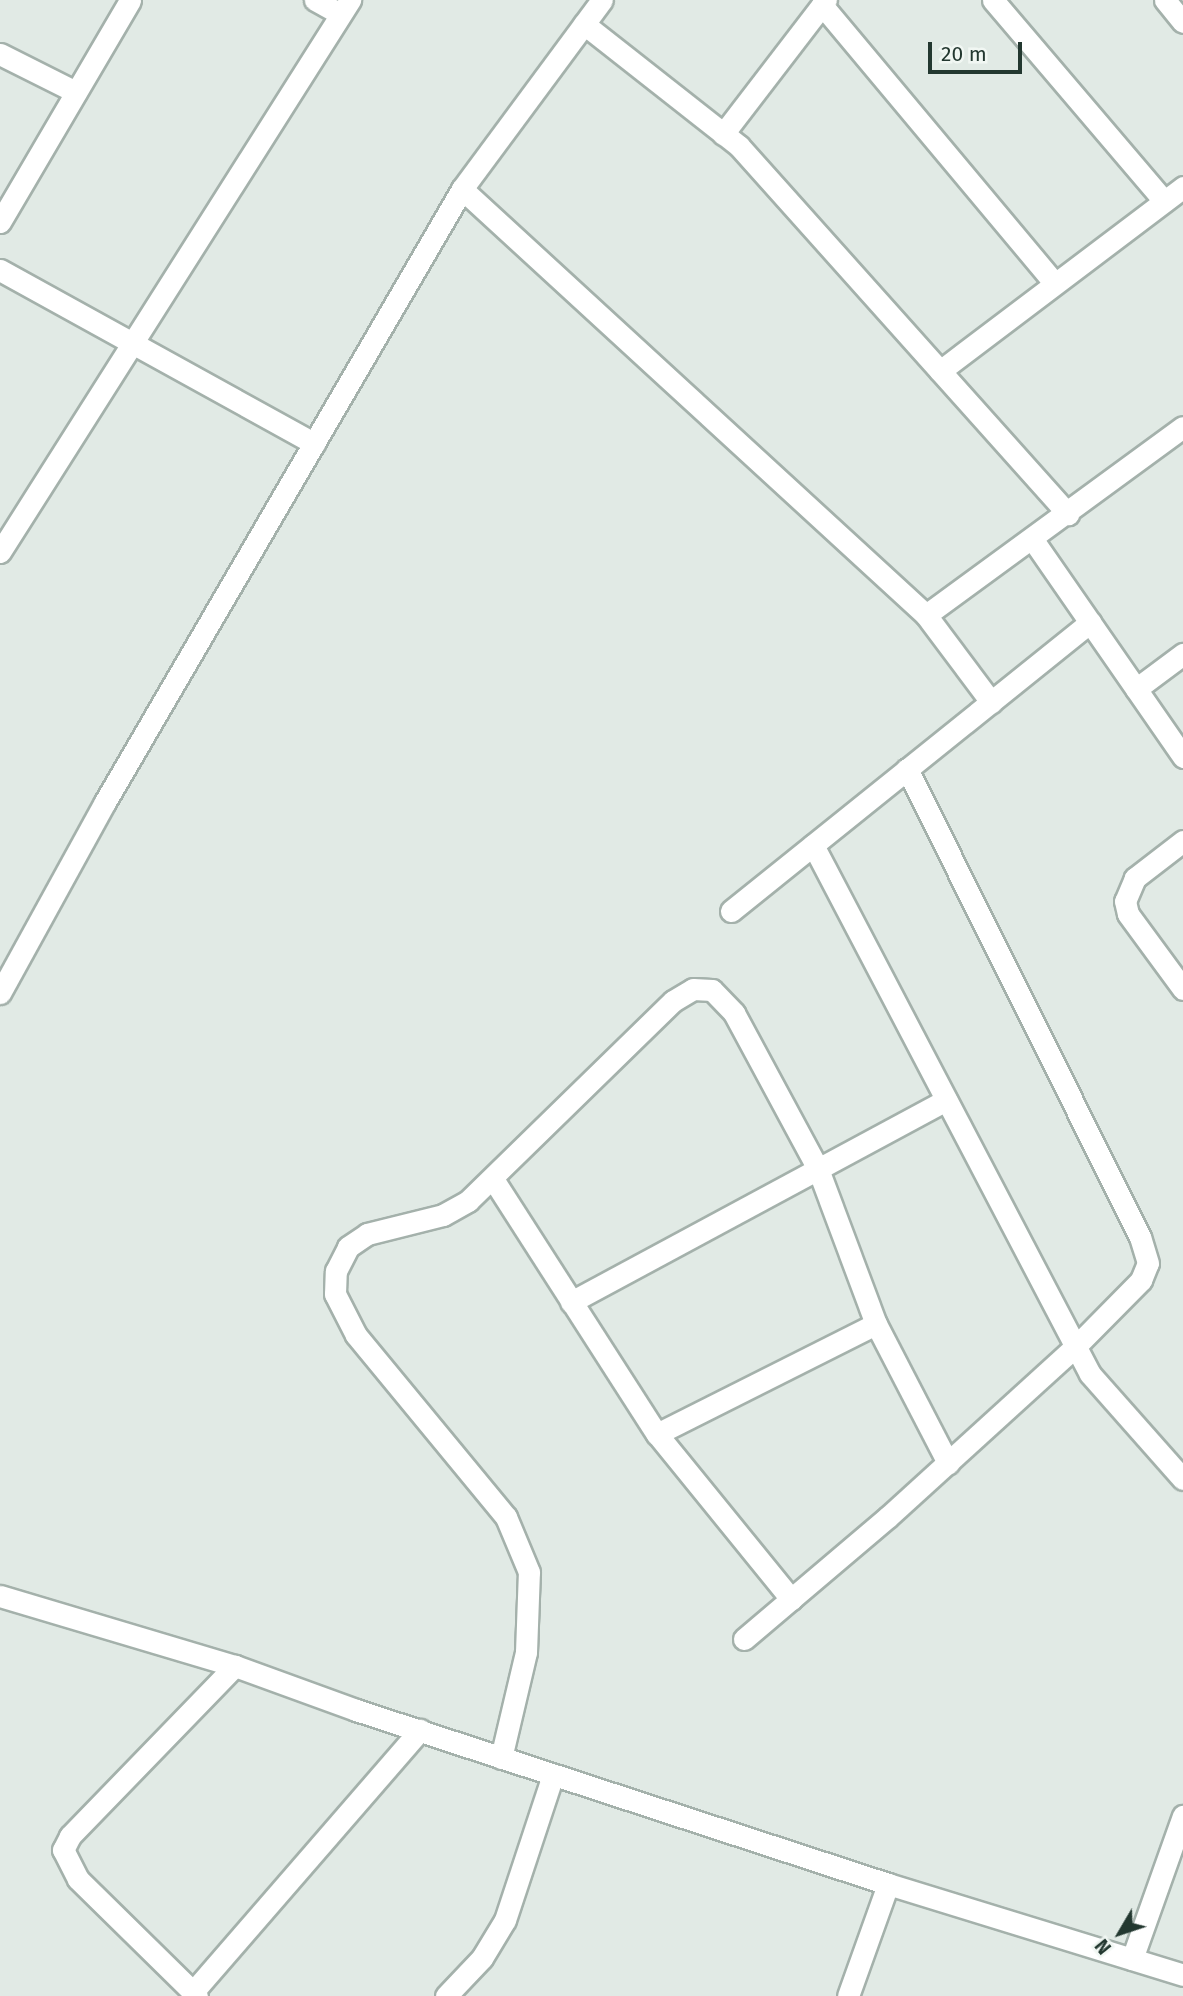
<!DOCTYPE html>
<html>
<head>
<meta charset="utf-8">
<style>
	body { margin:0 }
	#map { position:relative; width:1183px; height:1996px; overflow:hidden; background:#e1eae5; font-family:"Fira Sans",sans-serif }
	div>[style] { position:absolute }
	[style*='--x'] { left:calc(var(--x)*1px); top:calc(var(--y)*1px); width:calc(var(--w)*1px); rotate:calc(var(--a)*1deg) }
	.roads { filter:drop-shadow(2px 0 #a4b1ab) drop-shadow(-2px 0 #a4b1ab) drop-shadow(0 2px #a4b1ab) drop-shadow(0 -2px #a4b1ab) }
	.minor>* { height:21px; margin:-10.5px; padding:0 10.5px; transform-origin:10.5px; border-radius:10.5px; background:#fff }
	span { translate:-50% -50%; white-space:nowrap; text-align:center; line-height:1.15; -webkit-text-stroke:6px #f1f7f3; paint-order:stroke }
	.north { position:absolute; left:1085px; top:1898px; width:70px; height:70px; -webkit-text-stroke:5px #f1f7f3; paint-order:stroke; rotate:231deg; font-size:19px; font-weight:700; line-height:28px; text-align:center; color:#233830 }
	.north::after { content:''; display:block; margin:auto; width:24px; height:32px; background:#233830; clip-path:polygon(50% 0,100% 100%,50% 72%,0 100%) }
	.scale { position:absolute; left:928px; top:42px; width:94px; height:32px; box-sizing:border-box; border:4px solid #233830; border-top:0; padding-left:9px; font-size:21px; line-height:24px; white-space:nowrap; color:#233830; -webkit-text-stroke:5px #f1f7f3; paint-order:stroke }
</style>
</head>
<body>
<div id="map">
	<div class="roads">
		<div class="minor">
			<div style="--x:315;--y:0;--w:29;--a:29"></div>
			<div style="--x:993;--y:0;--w:264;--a:49.6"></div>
			<div style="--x:1165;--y:0;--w:28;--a:51"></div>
			<div style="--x:822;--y:5;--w:363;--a:50.1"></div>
			<div style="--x:584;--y:24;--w:197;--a:38.2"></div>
			<div style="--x:739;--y:146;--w:494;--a:48.2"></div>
			<div style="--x:0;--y:54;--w:85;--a:26.6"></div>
			<div style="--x:723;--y:134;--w:169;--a:-52.5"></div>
			<div style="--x:462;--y:189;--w:630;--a:42.56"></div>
			<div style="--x:926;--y:615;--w:109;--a:53.2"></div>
			<div style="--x:0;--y:222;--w:257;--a:-59.6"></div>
			<div style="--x:0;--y:270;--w:359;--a:28.9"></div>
			<div style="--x:940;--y:371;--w:305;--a:-37.1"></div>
			<div style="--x:1033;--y:540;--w:264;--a:55.3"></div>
			<div style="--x:0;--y:552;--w:654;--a:-57.62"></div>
			<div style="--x:926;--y:615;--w:318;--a:-36.2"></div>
			<div style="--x:1136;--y:689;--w:59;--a:-36.7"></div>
			<div style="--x:1183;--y:841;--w:61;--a:142.4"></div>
			<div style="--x:1135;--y:878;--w:25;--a:113"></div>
			<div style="--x:1125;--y:901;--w:13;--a:77"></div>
			<div style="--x:1128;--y:914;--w:93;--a:53.7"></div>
			<div style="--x:813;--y:845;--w:597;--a:62.36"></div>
			<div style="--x:1090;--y:1374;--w:140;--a:48.5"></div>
			<div style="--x:731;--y:911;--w:461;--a:-38.8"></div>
			<div style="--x:0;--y:993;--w:218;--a:-61.2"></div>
			<div style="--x:105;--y:802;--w:709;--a:-59.78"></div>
			<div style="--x:462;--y:189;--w:235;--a:-53.5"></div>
			<div style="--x:493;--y:1179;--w:303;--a:57.3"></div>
			<div style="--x:657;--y:1434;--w:213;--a:50.9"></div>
			<div style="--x:571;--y:1302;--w:426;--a:-28.3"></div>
			<div style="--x:657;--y:1434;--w:245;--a:-26.7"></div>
			<div style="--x:0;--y:1596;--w:245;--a:16.6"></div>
			<div style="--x:235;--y:1666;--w:129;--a:20"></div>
			<div style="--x:356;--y:1710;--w:560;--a:18.11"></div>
			<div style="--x:888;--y:1884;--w:309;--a:17.1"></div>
			<div style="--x:744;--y:1639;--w:189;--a:-40.3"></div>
			<div style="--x:888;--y:1517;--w:254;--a:-42.3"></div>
			<div style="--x:1076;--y:1346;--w:93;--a:-45.4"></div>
			<div style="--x:1141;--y:1280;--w:18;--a:-68"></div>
			<div style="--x:1148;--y:1263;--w:27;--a:-107"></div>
			<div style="--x:1140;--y:1237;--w:523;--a:-116.47"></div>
			<div style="--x:501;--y:1758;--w:109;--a:-76.7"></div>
			<div style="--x:526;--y:1652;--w:80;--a:-87.9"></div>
			<div style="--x:529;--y:1572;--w:60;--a:-112.7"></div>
			<div style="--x:506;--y:1517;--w:236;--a:-129.5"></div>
			<div style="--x:356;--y:1335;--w:46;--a:-117.1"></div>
			<div style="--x:335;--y:1294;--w:23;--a:-88"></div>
			<div style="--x:336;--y:1271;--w:27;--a:-63"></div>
			<div style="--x:348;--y:1247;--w:23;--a:-34"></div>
			<div style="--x:367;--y:1234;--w:78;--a:-14"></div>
			<div style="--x:443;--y:1215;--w:29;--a:-29"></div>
			<div style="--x:468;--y:1201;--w:286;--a:-44.3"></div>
			<div style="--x:673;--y:1001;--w:23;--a:-31"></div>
			<div style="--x:693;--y:989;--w:19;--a:3"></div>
			<div style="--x:712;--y:990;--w:32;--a:46"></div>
			<div style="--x:734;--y:1013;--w:177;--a:61.7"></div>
			<div style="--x:818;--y:1169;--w:165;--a:69.5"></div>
			<div style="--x:876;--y:1324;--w:157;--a:62.6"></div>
			<div style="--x:1132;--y:1959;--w:152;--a:-70.4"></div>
			<div style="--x:193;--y:1992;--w:347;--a:-49.1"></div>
			<div style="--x:197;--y:1996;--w:167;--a:-135.5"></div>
			<div style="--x:78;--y:1879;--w:33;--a:-117"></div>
			<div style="--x:63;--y:1850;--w:16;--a:-63"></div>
			<div style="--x:70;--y:1836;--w:237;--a:-45.9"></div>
			<div style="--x:446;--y:1996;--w:52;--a:-46.5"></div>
			<div style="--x:482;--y:1958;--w:44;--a:-58.8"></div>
			<div style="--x:505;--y:1920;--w:153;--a:-71.7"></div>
			<div style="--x:848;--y:1996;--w:119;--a:-70.3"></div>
		</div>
	</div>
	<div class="north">N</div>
	<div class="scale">20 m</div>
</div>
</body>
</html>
